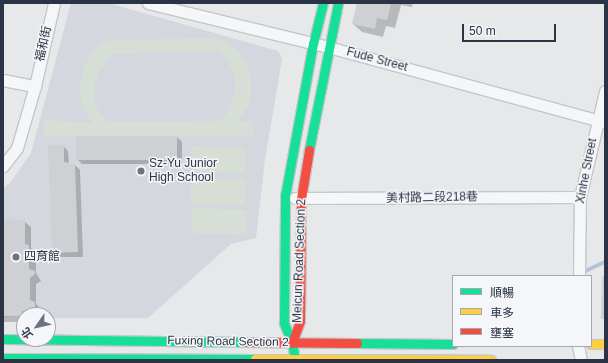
<!DOCTYPE html>
<html>
<head>
<meta charset="utf-8">
<style>
	body { margin:0 }
	#map { position:relative; width:608px; height:363px; overflow:hidden; background:#e6e8ea; font-family:Helvetica,"Noto Sans TC",sans-serif }
	div>[style] { position:absolute }
	[style*='--x'] { left:calc(var(--x)*1px); top:calc(var(--y)*1px); width:calc(var(--w)*1px); rotate:calc(var(--a)*1deg) }
	.built>* { inset:0; background:#d4d7dd }
	.green>* { inset:0; background:#d6ded6; transform-origin:0 0 }
	.shadow>* { inset:0; background:#0003 }
	.stream>* { height:4px; margin:-2px; padding:0 2px; transform-origin:2px; border-radius:2px; background:#b4c4d5 }
	.building>* { inset:0; background:#ced0d3; transform-origin:0 0 }
	.roads { filter:drop-shadow(1px 0 #c4c6c8) drop-shadow(-1px 0 #c4c6c8) drop-shadow(0 1px #c4c6c8) drop-shadow(0 -1px #c4c6c8) }
	.street>* { height:11px; margin:-5.5px; padding:0 5.5px; transform-origin:5.5px; border-radius:5.5px; background:#f5f6f7 }
	.fast>* { height:9px; margin:-4.5px; padding:0 4.5px; transform-origin:4.5px; border-radius:4.5px; background:#16e098 }
	.slow>* { height:9px; margin:-4.5px; padding:0 4.5px; transform-origin:4.5px; border-radius:4.5px; background:#ffcf43 }
	.jam>* { height:9px; margin:-4.5px; padding:0 4.5px; transform-origin:4.5px; border-radius:4.5px; background:#f24e42 }
	.dots>* { width:11px; height:11px; translate:-50% -50%; box-sizing:border-box; border:2px solid #f4f6f9; border-radius:50% }
	span { translate:-50% -50%; white-space:nowrap; text-align:center; line-height:1.15; -webkit-text-stroke:3px #f4f6f9; paint-order:stroke }
	.street-label { font-size:12px; color:#2b3445 }
	.poi-label { font-size:12px; color:#2b3445 }
	.left { translate:0 -50%; text-align:left }
	.frame { position:absolute; inset:0; border:4px solid #2b3445; pointer-events:none }
	.legend { position:absolute; left:452px; top:275px; width:140px; height:72px; box-sizing:border-box; background:#f4f6f9; border:1px solid #a4a8b1; margin:0; padding:5px 7px; list-style:none; font-size:12px; color:#2b3445 }
	.legend li { display:flex; align-items:center; gap:8px; height:20px }
	.legend b { width:20px; border:1px solid #a4a8b1 }
	.north { position:absolute; left:16px; top:307px; width:40px; height:40px; box-sizing:border-box; background:#f4f6f9; border:1px solid #a4a8b1; border-radius:50%; rotate:236deg; font-size:11px; font-weight:700; line-height:16px; text-align:center; color:#2b3445 }
	.north::after { content:''; display:block; margin:auto; width:14px; height:18px; background:#6c737f; clip-path:polygon(50% 0,100% 100%,50% 72%,0 100%) }
	.scale { position:absolute; left:462px; top:24px; width:94px; height:18px; box-sizing:border-box; border:2px solid #2b3445; border-top:0; padding-left:5px; font-size:12px; line-height:14px; white-space:nowrap; color:#2b3445; -webkit-text-stroke:3px #f4f6f9; paint-order:stroke }
</style>
</head>
<body>
<div id="map">
	<div class="built">
		<div style="clip-path:polygon(71px 3px,108px 3px,278px 51px,282px 59px,265px 159px,256px 238px,231px 244px,148px 318px,48px 318px,48px 315px,3px 317px,3px 188px,10px 183px,31px 153px)"></div>
	</div>
	<div class="green">
		<div style="clip-path:polygon(evenodd,212px 38px,225px 40px,236px 48px,245px 61px,251px 74px,251px 100px,241px 117px,235px 122px,252px 121px,254px 136px,43px 136px,45px 120px,93px 123px,86px 113px,81px 103px,80px 87px,84px 66px,93px 51px,104px 42px,113px 40px,212px 38px,221px 51px,235px 75px,235px 94px,226px 115px,220px 121px,108px 122px,97px 109px,94px 97px,95px 82px,101px 69px,112px 54px,221px 51px)"></div>
		<div style="left:192px;top:146px;width:54px;height:25px;rotate:3deg"></div>
		<div style="left:191px;top:178px;width:55px;height:25px;rotate:2deg"></div>
		<div style="left:192px;top:208px;width:55px;height:25px;rotate:2deg"></div>
	</div>
	<div class="shadow">
		<div style="clip-path:polygon(358px 3px,413px 3px,412px 7px,401px 5px,395px 28px,386px 26px,383px 37px,362px 32px,353px 24px)"></div>
		<div style="clip-path:polygon(177px 137px,182px 142px,182px 164px,82px 164px,77px 159px)"></div>
		<div style="clip-path:polygon(63px 146px,68px 151px,69px 164px,75px 165px,80px 170px,83px 257px,58px 257px,53px 252px)"></div>
		<div style="clip-path:polygon(3px 220px,24px 221px,31px 227px,31px 248px,36px 253px,36px 273px,41px 281px,36px 284px,36px 304px,41px 309px,41px 313px,24px 315px,24px 322px,3px 322px)"></div>
	</div>
	<div class="stream">
		<div style="--x:581;--y:273;--w:26;--a:-25"></div>
	</div>
	<div class="building">
		<div style="clip-path:polygon(357px 3px,391px 3px,387px 20px,377px 18px,375px 29px,352px 24px)"></div>
		<div style="left:76px;top:136px;width:101px;height:24px"></div>
		<div style="clip-path:polygon(48px 145px,64px 145px,64px 162px,75px 164px,78px 252px,52px 253px)"></div>
		<div style="clip-path:polygon(3px 219px,25px 220px,25px 244px,29px 245px,29px 269px,35px 271px,35px 274px,30px 278px,30px 300px,35px 302px,35px 307px,31px 310px,22px 311px,23px 316px,3px 316px)"></div>
		<div style="clip-path:polygon(602px 276px,605px 276px,605px 319px,601px 319px)"></div>
	</div>
	<div class="roads">
		<div class="street">
			<div style="--x:148;--y:3;--w:185;--a:13.7"></div>
			<div style="--x:328;--y:47;--w:287;--a:15.2"></div>
			<div style="--x:3;--y:80;--w:33;--a:11"></div>
			<div style="--x:3;--y:166;--w:23;--a:-52"></div>
			<div style="--x:17;--y:148;--w:65;--a:-73.8"></div>
			<div style="--x:35;--y:86;--w:85;--a:-77.1"></div>
			<div style="--x:295;--y:198;--w:285;--a:-0.2"></div>
			<div style="--x:579;--y:276;--w:79;--a:-89.3"></div>
			<div style="--x:580;--y:197;--w:109;--a:-76.7"></div>
			<div style="--x:578;--y:346;--w:14;--a:78"></div>
		</div>
		<div class="fast">
			<div style="--x:309;--y:150;--w:150;--a:-78.8"></div>
			<div style="--x:3;--y:339;--w:241;--a:0.7"></div>
			<div style="--x:357;--y:343;--w:96;--a:0.6"></div>
			<div style="--x:294;--y:354;--w:11;--a:-100"></div>
			<div style="--x:292;--y:343;--w:22;--a:-112"></div>
			<div style="--x:284;--y:323;--w:127;--a:-89.5"></div>
			<div style="--x:285;--y:196;--w:155;--a:-79.6"></div>
			<div style="--x:313;--y:44;--w:42;--a:-76.3"></div>
			<div style="--x:3;--y:358;--w:252;--a:0.2"></div>
		</div>
		<div class="slow">
			<div style="--x:591;--y:344;--w:14;--a:0"></div>
			<div style="--x:255;--y:359;--w:236;--a:0.2"></div>
		</div>
		<div class="jam">
			<div style="--x:244;--y:342;--w:113;--a:0.5"></div>
			<div style="--x:292;--y:343;--w:23;--a:-70"></div>
			<div style="--x:300;--y:321;--w:122;--a:-89.5"></div>
			<div style="--x:301;--y:199;--w:50;--a:-80.7"></div>
		</div>
	</div>
	<div class="dots">
		<div style="left:141px;top:171px;background:#6c737f"></div>
		<div style="left:16px;top:257px;background:#6c737f"></div>
	</div>
	<div class="street-label">
		<span style="left:44px;top:44px;rotate:-77deg">福和街</span>
		<span style="left:377px;top:60px;rotate:15deg">Fude Street</span>
		<span style="left:587px;top:171px;rotate:-79deg">Xinhe Street</span>
		<span style="left:432px;top:198px;rotate:-1deg">美村路二段218巷</span>
		<span style="left:300px;top:261px;rotate:-88deg">Meicun Road Section 2</span>
		<span style="left:228px;top:342px;rotate:1deg">Fuxing Road Section 2</span>
	</div>
	<div class="poi-label">
		<span class="left" style="left:149px;top:171px">Sz-Yu Junior<br>High School</span>
		<span class="left" style="left:24px;top:257px">四育館</span>
	</div>
	<div class="frame"></div>
	<ul class="legend">
	<li><b style="height:5px;background:#16e098"></b>順暢</li>
	<li><b style="height:5px;background:#ffcf43"></b>車多</li>
	<li><b style="height:5px;background:#f24e42"></b>壅塞</li>
	</ul>
	<div class="north">北</div>
	<div class="scale">50 m</div>
</div>
</body>
</html>
